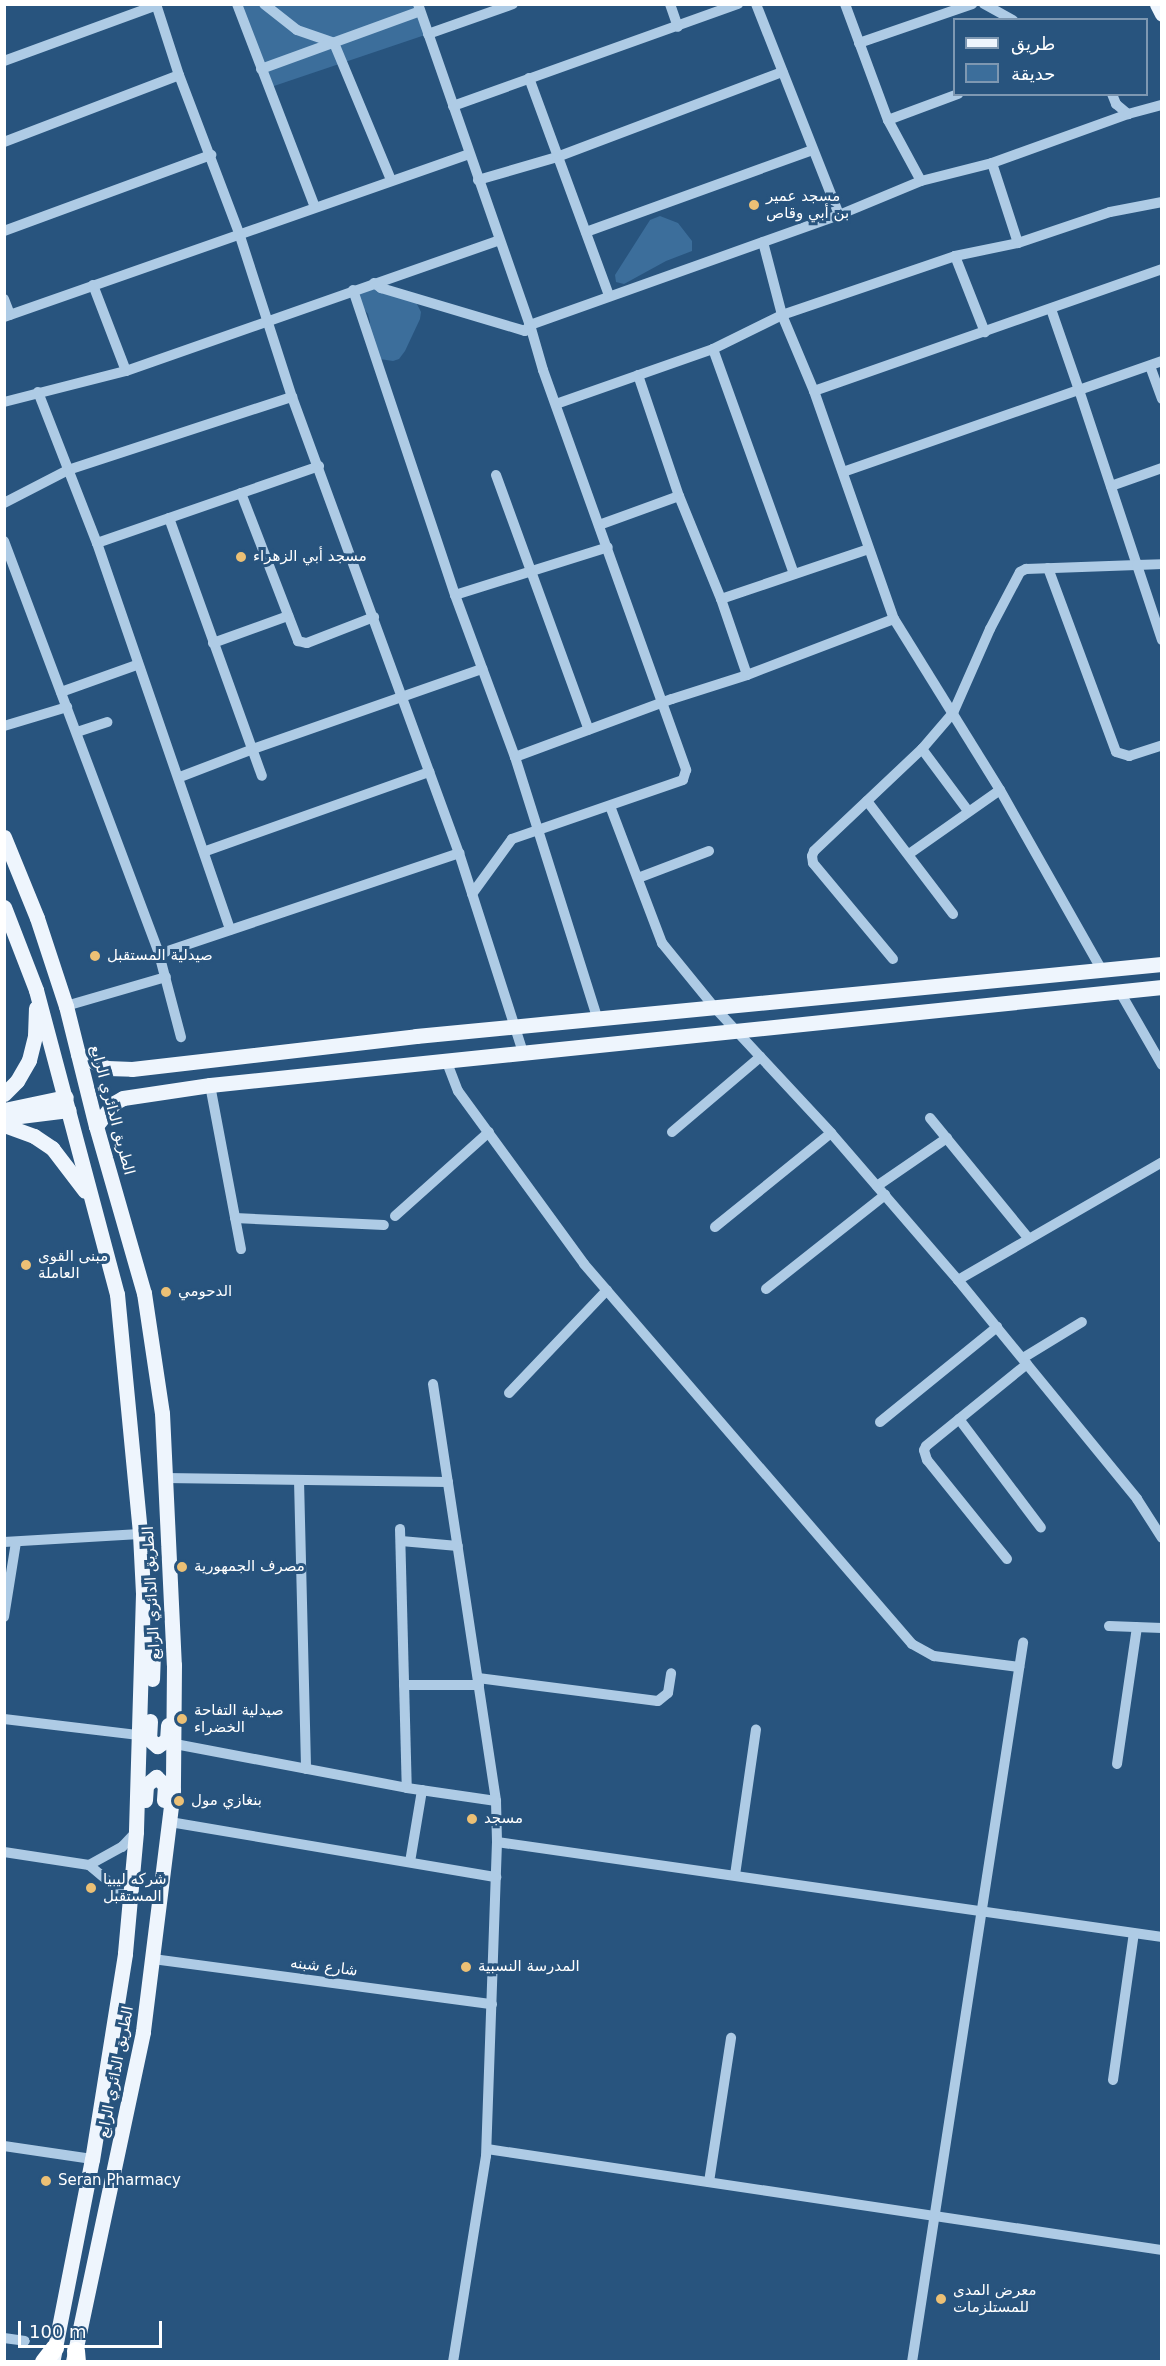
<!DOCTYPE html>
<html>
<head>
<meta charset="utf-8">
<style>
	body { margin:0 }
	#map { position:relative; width:1166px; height:2366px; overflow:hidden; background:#28547e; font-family:"DejaVu Sans","Noto Naskh Arabic",sans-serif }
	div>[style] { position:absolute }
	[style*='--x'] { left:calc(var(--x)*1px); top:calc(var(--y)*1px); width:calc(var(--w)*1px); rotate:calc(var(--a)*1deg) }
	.green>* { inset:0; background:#3c6e9b }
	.minor>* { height:10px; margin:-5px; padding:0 5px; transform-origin:5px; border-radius:5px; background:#aecbe5 }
	.major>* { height:15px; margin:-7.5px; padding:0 7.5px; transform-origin:7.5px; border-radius:7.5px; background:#eef5fd }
	.highway>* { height:18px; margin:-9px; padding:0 9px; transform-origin:9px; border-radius:9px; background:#fff }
	.dots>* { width:16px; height:16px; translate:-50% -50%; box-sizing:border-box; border:3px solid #28547e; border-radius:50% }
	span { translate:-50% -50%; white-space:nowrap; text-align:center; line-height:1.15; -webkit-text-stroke:6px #28547e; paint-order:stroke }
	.poi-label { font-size:15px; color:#fff }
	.left { translate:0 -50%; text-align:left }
	.street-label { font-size:15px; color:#fff }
	.frame { position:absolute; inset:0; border:6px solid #fff; pointer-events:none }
	.legend { position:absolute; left:953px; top:18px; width:195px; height:78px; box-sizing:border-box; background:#28547e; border:2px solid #7e98b2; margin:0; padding:8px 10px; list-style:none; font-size:18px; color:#fff }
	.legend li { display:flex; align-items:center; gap:12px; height:30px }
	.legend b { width:30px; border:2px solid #7e98b2 }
	.scale { position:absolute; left:18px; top:2321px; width:144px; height:27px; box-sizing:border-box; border:3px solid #fff; border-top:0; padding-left:8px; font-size:18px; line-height:21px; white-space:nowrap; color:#fff; -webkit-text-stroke:4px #28547e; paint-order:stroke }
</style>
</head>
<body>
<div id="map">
	<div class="green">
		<div style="clip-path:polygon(238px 5px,418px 5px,428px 34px,271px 87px)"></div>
		<div style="clip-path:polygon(660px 216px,678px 223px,692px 241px,692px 251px,666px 261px,624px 284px,616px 282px,615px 275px,650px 220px)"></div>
		<div style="clip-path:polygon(376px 285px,414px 298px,421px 312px,420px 319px,405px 351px,399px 359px,393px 361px,380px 359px,369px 338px,370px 322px,368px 314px,360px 304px,358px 294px)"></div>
	</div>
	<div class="minor">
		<div style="--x:156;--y:4;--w:75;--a:72.1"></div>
		<div style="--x:179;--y:75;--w:169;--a:69.2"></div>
		<div style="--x:239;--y:233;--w:172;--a:72.1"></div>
		<div style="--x:292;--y:397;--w:486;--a:69.9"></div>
		<div style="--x:459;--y:853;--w:209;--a:72.2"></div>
		<div style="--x:237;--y:4;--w:217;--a:69"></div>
		<div style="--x:264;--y:4;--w:42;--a:38.2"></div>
		<div style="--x:297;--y:30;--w:39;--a:19"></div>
		<div style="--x:334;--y:43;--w:148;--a:67.4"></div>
		<div style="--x:418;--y:4;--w:340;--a:70.8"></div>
		<div style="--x:530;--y:325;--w:47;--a:73.9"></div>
		<div style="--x:543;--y:370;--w:425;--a:70.3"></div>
		<div style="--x:686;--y:770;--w:10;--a:107"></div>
		<div style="--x:683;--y:780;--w:181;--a:161"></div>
		<div style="--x:512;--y:839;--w:68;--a:126"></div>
		<div style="--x:670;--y:4;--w:24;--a:71"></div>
		<div style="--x:756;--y:4;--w:227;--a:68.5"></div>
		<div style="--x:845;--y:4;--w:124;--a:69.7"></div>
		<div style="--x:888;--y:120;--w:69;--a:61.6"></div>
		<div style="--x:984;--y:4;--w:33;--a:29"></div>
		<div style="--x:428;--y:34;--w:90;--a:-19.4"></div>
		<div style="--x:859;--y:43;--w:120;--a:-19"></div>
		<div style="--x:4;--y:61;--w:163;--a:-20.1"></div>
		<div style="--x:261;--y:69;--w:169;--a:-20"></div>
		<div style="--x:529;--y:78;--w:231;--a:69.8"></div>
		<div style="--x:1112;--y:94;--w:11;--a:68"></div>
		<div style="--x:1116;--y:104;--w:16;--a:40"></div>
		<div style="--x:453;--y:106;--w:303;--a:-19.7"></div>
		<div style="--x:888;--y:120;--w:75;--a:-20.4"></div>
		<div style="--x:4;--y:142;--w:187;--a:-20.9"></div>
		<div style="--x:992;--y:163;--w:84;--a:72"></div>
		<div style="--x:478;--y:180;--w:82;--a:-16.2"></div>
		<div style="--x:557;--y:157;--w:241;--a:-20.7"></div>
		<div style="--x:4;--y:231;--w:221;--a:-20.2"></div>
		<div style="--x:586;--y:232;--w:241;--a:-19.9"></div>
		<div style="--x:763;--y:242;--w:75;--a:75.4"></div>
		<div style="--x:782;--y:315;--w:82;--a:67.2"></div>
		<div style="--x:814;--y:391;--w:242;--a:70.7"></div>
		<div style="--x:894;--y:619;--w:201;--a:58.2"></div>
		<div style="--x:1000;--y:790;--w:207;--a:60.5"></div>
		<div style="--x:955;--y:256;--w:82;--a:68.5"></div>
		<div style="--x:374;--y:283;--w:9;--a:36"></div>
		<div style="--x:381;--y:288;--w:150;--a:16.6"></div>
		<div style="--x:525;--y:331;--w:8;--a:-50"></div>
		<div style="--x:530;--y:325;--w:328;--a:-19.6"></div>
		<div style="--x:839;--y:215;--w:89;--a:-22.5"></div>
		<div style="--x:921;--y:181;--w:73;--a:-14.2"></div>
		<div style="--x:992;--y:163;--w:145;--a:-19.8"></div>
		<div style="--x:1128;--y:114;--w:35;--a:-15"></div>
		<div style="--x:93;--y:285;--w:92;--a:69"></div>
		<div style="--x:353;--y:290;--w:322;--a:71.5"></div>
		<div style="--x:455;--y:595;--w:173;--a:69.7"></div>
		<div style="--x:515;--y:757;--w:276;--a:72.5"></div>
		<div style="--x:4;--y:299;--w:17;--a:69"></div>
		<div style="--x:4;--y:317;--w:493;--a:-19.3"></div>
		<div style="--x:713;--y:349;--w:239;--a:70.2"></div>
		<div style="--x:1162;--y:361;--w:88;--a:160.7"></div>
		<div style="--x:1079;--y:390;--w:184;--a:71.7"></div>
		<div style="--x:1137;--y:565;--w:25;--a:-2"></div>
		<div style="--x:1150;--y:366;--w:35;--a:70"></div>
		<div style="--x:638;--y:375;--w:128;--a:71.3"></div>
		<div style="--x:679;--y:496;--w:111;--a:67.8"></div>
		<div style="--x:721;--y:599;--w:80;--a:71.1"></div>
		<div style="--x:814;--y:391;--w:369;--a:-19.3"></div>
		<div style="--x:38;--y:392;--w:162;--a:68.7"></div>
		<div style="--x:97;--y:543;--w:409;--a:71"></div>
		<div style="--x:4;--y:402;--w:126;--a:-14.3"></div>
		<div style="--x:126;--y:371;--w:394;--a:-19.3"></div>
		<div style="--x:556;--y:404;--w:166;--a:-19.3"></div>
		<div style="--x:713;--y:349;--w:77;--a:-26.2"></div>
		<div style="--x:782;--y:315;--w:183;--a:-18.8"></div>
		<div style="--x:955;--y:256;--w:64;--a:-11.7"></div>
		<div style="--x:1018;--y:243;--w:97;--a:-18.6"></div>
		<div style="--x:1110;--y:212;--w:53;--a:-10.9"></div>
		<div style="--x:843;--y:472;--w:250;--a:-19.2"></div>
		<div style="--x:1079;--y:390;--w:86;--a:-109.1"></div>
		<div style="--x:496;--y:475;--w:271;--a:70"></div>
		<div style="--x:1111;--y:486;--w:54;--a:-19.4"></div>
		<div style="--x:241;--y:493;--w:159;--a:68.9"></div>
		<div style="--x:298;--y:641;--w:9;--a:13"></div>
		<div style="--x:307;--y:643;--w:72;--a:-21.2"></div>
		<div style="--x:4;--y:503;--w:72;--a:-27.3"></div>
		<div style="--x:68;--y:470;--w:236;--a:-18.1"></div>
		<div style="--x:169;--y:518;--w:274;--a:70.2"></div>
		<div style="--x:599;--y:525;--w:85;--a:-19.9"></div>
		<div style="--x:4;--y:541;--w:441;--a:69.4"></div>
		<div style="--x:159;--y:954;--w:86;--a:75.2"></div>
		<div style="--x:97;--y:543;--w:235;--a:-19.1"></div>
		<div style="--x:1048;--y:568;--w:196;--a:69.7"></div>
		<div style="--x:1116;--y:752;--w:14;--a:17"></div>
		<div style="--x:1129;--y:756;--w:35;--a:-18"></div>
		<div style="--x:455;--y:595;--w:160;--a:-17.4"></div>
		<div style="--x:721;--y:599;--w:156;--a:-18.7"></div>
		<div style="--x:213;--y:643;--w:80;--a:-19.8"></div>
		<div style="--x:61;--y:692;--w:81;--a:-19.6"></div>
		<div style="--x:4;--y:726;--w:66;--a:-16.8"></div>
		<div style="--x:77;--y:732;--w:32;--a:-18"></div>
		<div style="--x:922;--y:749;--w:77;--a:53.4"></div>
		<div style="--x:515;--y:757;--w:167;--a:-20.3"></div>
		<div style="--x:672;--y:699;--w:79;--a:-17.7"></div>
		<div style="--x:747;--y:675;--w:157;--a:-20.9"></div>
		<div style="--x:180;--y:777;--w:78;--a:-21"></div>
		<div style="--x:253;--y:749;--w:243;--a:-19.3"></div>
		<div style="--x:867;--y:801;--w:142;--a:52.7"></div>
		<div style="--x:610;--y:806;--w:147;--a:69.2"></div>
		<div style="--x:662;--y:943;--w:84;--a:50.8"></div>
		<div style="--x:715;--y:1008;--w:171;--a:47.1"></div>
		<div style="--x:831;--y:1133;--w:194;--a:49.2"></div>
		<div style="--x:958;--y:1280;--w:283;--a:50.7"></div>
		<div style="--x:1137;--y:1499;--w:46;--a:57.3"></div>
		<div style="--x:206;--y:851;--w:237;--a:-19.5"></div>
		<div style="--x:909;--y:854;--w:111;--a:-35.1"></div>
		<div style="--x:638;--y:878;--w:76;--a:-20.8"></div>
		<div style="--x:159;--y:954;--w:317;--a:-18.6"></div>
		<div style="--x:893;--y:959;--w:125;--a:-129.8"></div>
		<div style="--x:813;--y:863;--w:7;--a:-98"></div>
		<div style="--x:812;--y:856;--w:5;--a:-68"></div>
		<div style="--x:814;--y:851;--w:149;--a:-43.4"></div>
		<div style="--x:922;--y:749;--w:48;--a:-49.3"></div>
		<div style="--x:953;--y:713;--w:92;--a:-66.2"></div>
		<div style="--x:990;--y:629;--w:64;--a:-62.2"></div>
		<div style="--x:1020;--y:572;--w:7;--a:-27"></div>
		<div style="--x:1026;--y:569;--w:111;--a:-2.1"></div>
		<div style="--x:1137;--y:565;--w:79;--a:71.6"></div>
		<div style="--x:1120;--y:992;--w:84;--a:60.1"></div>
		<div style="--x:66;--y:1006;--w:104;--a:-16.2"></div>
		<div style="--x:446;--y:1060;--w:33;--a:69"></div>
		<div style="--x:458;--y:1091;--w:214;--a:53.9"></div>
		<div style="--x:584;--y:1264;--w:502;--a:49.2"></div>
		<div style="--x:912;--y:1644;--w:25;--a:29"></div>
		<div style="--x:934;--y:1656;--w:86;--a:7.4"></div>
		<div style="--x:210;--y:1085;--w:167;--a:79.3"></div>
		<div style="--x:930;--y:1118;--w:156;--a:50.7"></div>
		<div style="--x:672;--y:1132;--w:116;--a:-40.4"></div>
		<div style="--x:877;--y:1186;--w:85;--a:-34.4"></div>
		<div style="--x:395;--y:1216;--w:126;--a:-41.8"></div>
		<div style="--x:235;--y:1218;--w:149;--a:2.7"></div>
		<div style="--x:715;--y:1227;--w:149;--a:-39"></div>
		<div style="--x:958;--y:1280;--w:236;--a:-30"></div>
		<div style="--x:766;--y:1289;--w:152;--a:-38.3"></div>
		<div style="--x:1023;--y:1358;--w:69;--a:-31.4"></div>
		<div style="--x:433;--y:1384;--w:422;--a:81.4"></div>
		<div style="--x:496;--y:1801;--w:41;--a:88.6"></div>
		<div style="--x:497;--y:1842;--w:314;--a:92"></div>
		<div style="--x:486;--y:2156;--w:209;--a:99.1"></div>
		<div style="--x:509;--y:1393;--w:142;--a:-46.4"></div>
		<div style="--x:959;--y:1419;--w:136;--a:53"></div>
		<div style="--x:880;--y:1422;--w:151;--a:-39.1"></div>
		<div style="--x:165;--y:1478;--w:283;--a:0.8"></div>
		<div style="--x:299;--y:1480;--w:289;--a:88.6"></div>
		<div style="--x:400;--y:1529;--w:259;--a:88.5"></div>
		<div style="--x:401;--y:1541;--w:57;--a:5"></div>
		<div style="--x:4;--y:1542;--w:136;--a:-3.4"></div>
		<div style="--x:1007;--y:1559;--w:127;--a:-128.9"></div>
		<div style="--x:927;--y:1460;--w:10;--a:-107"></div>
		<div style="--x:924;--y:1450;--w:4;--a:-63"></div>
		<div style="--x:926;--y:1446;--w:130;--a:-39.1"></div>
		<div style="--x:4;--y:1617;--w:76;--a:-80.9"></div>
		<div style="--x:1109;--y:1626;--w:53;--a:2.2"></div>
		<div style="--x:478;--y:1678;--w:181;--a:7.3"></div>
		<div style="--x:658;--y:1701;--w:13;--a:-39"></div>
		<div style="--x:668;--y:1693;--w:20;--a:-81"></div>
		<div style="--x:404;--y:1685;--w:75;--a:0"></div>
		<div style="--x:4;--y:1719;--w:136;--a:6.8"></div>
		<div style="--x:175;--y:1744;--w:236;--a:10.7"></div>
		<div style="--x:407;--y:1788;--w:90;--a:8.3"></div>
		<div style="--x:1117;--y:1764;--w:138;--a:-81.7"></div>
		<div style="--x:170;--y:1822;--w:331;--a:9.6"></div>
		<div style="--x:497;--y:1842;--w:672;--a:8.13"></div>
		<div style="--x:4;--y:1852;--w:86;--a:8.7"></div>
		<div style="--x:89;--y:1865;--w:35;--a:40"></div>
		<div style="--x:116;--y:1888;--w:22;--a:51"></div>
		<div style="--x:410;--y:1862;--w:73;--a:-80.5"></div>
		<div style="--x:89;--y:1865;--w:38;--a:-29"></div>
		<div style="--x:122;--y:1847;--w:21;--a:-47"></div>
		<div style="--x:735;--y:1875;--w:147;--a:-81.8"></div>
		<div style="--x:153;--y:1959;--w:342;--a:7.6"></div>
		<div style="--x:1113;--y:2080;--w:148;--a:-81.9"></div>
		<div style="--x:4;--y:2146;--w:89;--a:8.4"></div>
		<div style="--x:487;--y:2149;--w:683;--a:8.51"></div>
		<div style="--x:709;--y:2182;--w:146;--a:-81.3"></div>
		<div style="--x:4;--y:2338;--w:21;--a:8"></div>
		<div style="--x:912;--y:2362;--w:728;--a:-81.22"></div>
	</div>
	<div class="major">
		<div style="--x:1157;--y:4;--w:11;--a:63"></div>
		<div style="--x:4;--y:837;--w:87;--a:67.8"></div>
		<div style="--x:37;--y:918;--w:93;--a:71.8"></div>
		<div style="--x:66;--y:1006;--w:124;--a:76"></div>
		<div style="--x:96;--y:1126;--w:174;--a:74"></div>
		<div style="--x:144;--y:1293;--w:121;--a:81.5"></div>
		<div style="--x:162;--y:1413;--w:252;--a:87.3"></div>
		<div style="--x:174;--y:1665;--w:125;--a:90.5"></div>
		<div style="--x:173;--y:1790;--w:244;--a:97.1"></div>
		<div style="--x:143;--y:2032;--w:337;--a:102"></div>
		<div style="--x:4;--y:907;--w:89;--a:68.9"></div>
		<div style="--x:36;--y:990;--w:315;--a:75.1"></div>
		<div style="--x:117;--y:1294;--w:241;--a:84.5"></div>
		<div style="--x:140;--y:1534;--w:60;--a:87.1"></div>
		<div style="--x:143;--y:1594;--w:238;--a:91.7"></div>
		<div style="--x:136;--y:1832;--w:122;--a:95.2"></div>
		<div style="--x:125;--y:1954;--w:208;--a:99.1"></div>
		<div style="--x:92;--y:2159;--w:203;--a:101.1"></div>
		<div style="--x:78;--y:1054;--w:32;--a:26"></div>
		<div style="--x:107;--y:1068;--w:25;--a:2"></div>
		<div style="--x:132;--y:1069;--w:286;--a:-6.6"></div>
		<div style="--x:416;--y:1036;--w:749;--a:-5.51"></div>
		<div style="--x:4;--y:1094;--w:18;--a:-45"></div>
		<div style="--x:17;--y:1081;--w:24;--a:-60"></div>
		<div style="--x:29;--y:1060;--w:25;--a:-76"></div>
		<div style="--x:35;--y:1036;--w:28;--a:-88"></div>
		<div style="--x:4;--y:1110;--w:63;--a:-11.8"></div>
		<div style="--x:4;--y:1118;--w:65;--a:-7"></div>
		<div style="--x:4;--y:1125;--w:32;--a:20"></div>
		<div style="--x:34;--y:1136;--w:22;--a:34"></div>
		<div style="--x:52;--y:1148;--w:54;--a:52.5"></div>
		<div style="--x:96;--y:1126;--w:29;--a:-52"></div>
		<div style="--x:114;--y:1103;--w:10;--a:-29"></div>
		<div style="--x:123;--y:1098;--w:88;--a:-8.5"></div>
		<div style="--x:210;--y:1085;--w:957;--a:-5.88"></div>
		<div style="--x:150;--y:1632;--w:20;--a:81"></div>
		<div style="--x:153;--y:1652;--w:27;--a:92"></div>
		<div style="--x:150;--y:1721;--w:18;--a:93"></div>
		<div style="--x:149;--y:1739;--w:11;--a:41"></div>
		<div style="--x:157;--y:1746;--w:12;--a:-31"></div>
		<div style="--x:167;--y:1740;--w:15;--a:-86"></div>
		<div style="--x:145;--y:1800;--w:15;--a:-86"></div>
		<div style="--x:146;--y:1785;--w:13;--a:-39"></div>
		<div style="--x:156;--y:1777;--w:12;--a:42"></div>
		<div style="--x:165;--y:1785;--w:15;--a:94"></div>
	</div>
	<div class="highway">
		<div style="--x:76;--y:2351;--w:11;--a:85"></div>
		<div style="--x:44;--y:2362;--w:18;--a:-52"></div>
	</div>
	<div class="dots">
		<div style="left:754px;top:205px;background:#ecc075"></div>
		<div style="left:241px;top:557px;background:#ecc075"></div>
		<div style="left:95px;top:956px;background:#ecc075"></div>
		<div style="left:26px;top:1265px;background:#ecc075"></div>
		<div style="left:166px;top:1292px;background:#ecc075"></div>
		<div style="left:182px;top:1567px;background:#ecc075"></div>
		<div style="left:182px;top:1719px;background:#ecc075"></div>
		<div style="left:179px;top:1801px;background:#ecc075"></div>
		<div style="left:472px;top:1819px;background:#ecc075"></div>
		<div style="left:91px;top:1888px;background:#ecc075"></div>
		<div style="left:466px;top:1967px;background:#ecc075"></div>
		<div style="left:46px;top:2181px;background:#ecc075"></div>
		<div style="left:941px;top:2299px;background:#ecc075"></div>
	</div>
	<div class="poi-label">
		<span class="left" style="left:766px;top:205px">مسجد عمير<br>بن أبي وقاص</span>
		<span class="left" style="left:253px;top:557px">مسجد أبي الزهراء</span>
		<span class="left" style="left:107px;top:956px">صيدلية المستقبل</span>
		<span class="left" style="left:38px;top:1265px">مبنى القوى<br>العاملة</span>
		<span class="left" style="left:178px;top:1292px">الدحومي</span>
		<span class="left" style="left:194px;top:1567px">مصرف الجمهورية</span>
		<span class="left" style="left:194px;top:1719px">صيدلية التفاحة<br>الخضراء</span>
		<span class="left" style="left:191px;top:1801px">بنغازي مول</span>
		<span class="left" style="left:484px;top:1819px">مسجد</span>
		<span class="left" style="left:103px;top:1888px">شركه ليبيا<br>المستقبل</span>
		<span class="left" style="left:478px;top:1967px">المدرسة النسبية</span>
		<span class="left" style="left:58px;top:2181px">Seran Pharmacy</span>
		<span class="left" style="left:953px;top:2299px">معرض المدى<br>للمستلزمات</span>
	</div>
	<div class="street-label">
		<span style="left:112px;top:1110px;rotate:75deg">الطريق الدائري الرابع</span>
		<span style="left:152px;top:1593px;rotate:-93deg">الطريق الدائري الرابع</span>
		<span style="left:324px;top:1967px;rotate:7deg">شارع شبنه</span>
		<span style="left:116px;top:2072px;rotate:-79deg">الطريق الدائري الرابع</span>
	</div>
	<div class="frame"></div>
	<ul class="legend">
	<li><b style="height:8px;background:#eef5fd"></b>طريق</li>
	<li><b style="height:16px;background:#3c6e9b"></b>حديقة</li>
	</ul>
	<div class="scale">100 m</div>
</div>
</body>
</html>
